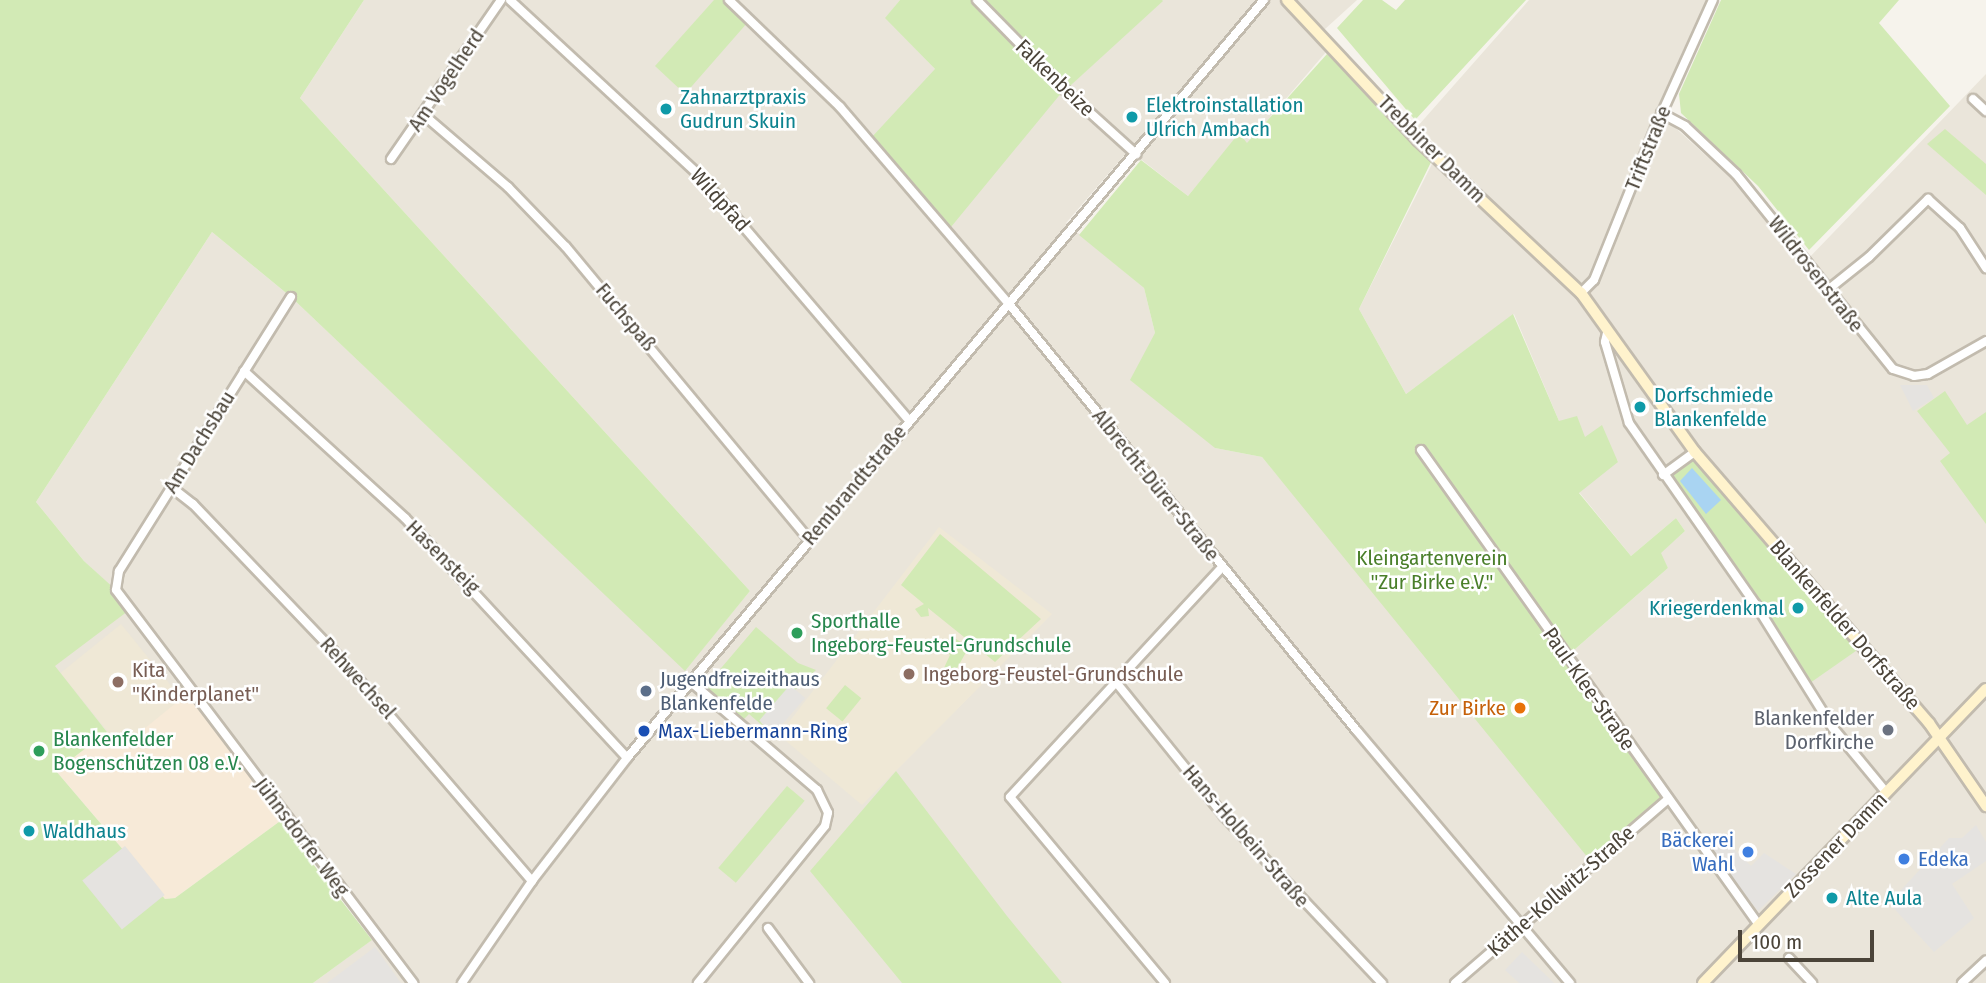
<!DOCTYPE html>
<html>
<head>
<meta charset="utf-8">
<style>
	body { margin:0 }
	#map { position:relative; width:1986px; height:983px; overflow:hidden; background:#f6f3ec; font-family:"Fira Sans Condensed",sans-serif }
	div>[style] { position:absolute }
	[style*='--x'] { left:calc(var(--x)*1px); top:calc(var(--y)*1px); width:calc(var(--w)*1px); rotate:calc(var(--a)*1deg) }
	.residential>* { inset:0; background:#eae5da }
	.commercial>* { inset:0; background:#f7ead8 }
	.education>* { inset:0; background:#efe8d6; transform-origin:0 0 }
	.green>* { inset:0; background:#d2eab5; transform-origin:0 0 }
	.parking>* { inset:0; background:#e5e3e0; transform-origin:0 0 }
	.water>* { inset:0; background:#a9d4f2 }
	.roads { filter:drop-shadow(2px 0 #c2bbae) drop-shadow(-2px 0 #c2bbae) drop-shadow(0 2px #c2bbae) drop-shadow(0 -2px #c2bbae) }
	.street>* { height:8px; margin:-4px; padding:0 4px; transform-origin:4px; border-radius:4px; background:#fff }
	.secondary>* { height:10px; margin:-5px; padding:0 5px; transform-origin:5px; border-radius:5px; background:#fff3cd }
	.dots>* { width:19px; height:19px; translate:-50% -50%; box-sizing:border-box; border:4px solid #fff; border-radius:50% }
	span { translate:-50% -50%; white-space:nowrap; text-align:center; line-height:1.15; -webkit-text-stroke:5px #fff; paint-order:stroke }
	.street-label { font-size:21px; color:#4b4439 }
	.culture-label { font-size:21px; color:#0d838f }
	.left { translate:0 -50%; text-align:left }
	.right { translate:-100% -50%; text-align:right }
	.park-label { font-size:21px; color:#4a7f2a }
	.leisure-label { font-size:21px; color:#27864d }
	.education-label { font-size:21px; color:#785e54 }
	.service-label { font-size:21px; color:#4e5e75 }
	.food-label { font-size:21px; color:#c56008 }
	.worship-label { font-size:21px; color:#5b616d }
	.transit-label { font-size:21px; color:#164399 }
	.shop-label { font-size:21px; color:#366cbe }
	.scale { position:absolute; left:1738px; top:930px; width:136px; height:32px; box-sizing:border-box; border:4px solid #4b4439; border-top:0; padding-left:9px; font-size:21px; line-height:24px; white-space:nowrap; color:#4b4439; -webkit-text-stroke:5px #fff; paint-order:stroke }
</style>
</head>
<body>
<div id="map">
	<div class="residential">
		<div style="clip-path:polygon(364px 0,900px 0,886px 18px,935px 69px,1058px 97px,1162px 0,1357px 0,1314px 39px,1326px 52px,1247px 144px,1239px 134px,1188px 196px,1129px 150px,1066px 223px,1144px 288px,1155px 333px,1215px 448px,1262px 457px,1348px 560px,1566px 657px,1668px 568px,1660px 553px,1685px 531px,1676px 518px,1631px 556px,1579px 492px,1618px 461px,1559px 421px,1514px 314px,1406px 394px,1359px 309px,1440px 148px,1417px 127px,1529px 0,1711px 0,1659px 113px,1734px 181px,1806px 261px,1986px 74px,1986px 983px,313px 983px,377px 936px,296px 827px,119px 747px,54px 666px,115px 590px,84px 561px,36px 502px,212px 232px,291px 297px,685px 670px,750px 591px,300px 98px)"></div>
	</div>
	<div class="commercial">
		<div style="clip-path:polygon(192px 691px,287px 816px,175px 898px,165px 899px,56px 771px,107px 732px)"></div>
	</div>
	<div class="education">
		<div style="clip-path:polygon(939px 527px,1052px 614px,862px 805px,779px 735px)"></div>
		<div style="left:121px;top:624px;width:96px;height:78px;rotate:51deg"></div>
	</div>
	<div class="green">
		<div style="clip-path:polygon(0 0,364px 0,300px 98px,750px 591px,685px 671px,291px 297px,212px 232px,36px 502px,84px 561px,116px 590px,128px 611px,55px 666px,107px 732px,56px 771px,165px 899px,175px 898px,287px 816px,296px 827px,289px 833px,372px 940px,313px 983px,0 983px)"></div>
		<div style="clip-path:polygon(714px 0,724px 0,748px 22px,685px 94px,655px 66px)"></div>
		<div style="clip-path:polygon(900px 0,1162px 0,1163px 1px,1058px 97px,951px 227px,871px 138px,935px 69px,885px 18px)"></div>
		<div style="clip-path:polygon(1363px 0,1382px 0,1396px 10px,1405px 0,1526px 0,1415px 120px,1337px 28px)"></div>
		<div style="clip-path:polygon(1721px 0,1899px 0,1879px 23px,1950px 106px,1809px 250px,1758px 186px,1681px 113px,1679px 94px)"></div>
		<div style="clip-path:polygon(1327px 54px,1433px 158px,1359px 309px,1406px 394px,1513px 314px,1559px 421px,1577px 416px,1585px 437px,1602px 425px,1618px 462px,1579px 493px,1631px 556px,1676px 518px,1685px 531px,1661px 553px,1668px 568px,1566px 657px,1667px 800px,1593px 864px,1262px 457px,1215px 448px,1130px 380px,1155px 333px,1144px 288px,1079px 235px,1141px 160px,1188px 196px,1239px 133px,1247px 143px)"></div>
		<div style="clip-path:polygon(1945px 129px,1986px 164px,1986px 195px,1927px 144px)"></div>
		<div style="clip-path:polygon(1945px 391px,1967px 425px,1986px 412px,1986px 524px,1940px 461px,1950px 453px,1917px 411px)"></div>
		<div style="clip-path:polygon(1695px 452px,1863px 646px,1810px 683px,1663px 475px)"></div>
		<div style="clip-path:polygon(940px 534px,1041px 619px,995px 662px,928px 608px,929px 616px,921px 617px,915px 609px,924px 604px,901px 585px)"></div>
		<div style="clip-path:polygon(756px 627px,798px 663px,816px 670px,795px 690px,790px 686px,761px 722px,764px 727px,749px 714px,743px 720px,705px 687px)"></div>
		<div style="clip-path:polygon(951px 636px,969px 647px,952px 677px,943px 670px,950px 655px,942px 647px)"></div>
		<div style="left:845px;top:685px;width:21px;height:30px;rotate:39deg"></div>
		<div style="clip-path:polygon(896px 771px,1007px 916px,1062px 983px,902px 983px,810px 871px)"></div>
		<div style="left:787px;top:786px;width:23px;height:107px;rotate:40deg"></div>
	</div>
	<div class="parking">
		<div style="clip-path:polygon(1900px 385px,1927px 385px,1934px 398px,1913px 411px)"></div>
		<div style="left:790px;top:685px;width:20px;height:47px;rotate:41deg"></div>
		<div style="clip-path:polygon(1976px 825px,1986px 842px,1986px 861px,1952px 884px,1974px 918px,1934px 952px,1889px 903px,1949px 838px,1962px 838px)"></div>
		<div style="clip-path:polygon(1715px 831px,1751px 866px,1764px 853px,1796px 874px,1758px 911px,1709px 848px)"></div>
		<div style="left:125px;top:846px;width:63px;height:55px;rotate:51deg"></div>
		<div style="clip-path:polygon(375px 947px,401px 983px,327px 983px)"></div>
		<div style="clip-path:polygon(1522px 952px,1554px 983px,1519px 983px,1505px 970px)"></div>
	</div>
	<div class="water">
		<div style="clip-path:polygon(1692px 468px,1721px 500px,1706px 514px,1680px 481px)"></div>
	</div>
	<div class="roads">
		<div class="street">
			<div style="--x:510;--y:0;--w:262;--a:42.8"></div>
			<div style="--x:702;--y:178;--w:318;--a:49.5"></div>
			<div style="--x:729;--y:0;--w:154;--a:43.9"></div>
			<div style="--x:840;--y:107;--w:260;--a:49.4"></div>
			<div style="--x:1009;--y:304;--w:551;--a:50.82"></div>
			<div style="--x:1357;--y:731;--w:330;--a:49.8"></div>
			<div style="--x:977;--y:0;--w:126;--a:45.6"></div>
			<div style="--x:1065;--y:90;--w:96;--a:42"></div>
			<div style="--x:1973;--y:99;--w:18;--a:43"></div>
			<div style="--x:1661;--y:113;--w:27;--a:28"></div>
			<div style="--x:1685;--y:126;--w:70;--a:43.3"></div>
			<div style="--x:1736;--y:174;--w:250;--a:51.2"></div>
			<div style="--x:1893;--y:369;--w:22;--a:18"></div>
			<div style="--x:1914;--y:376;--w:14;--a:-8"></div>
			<div style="--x:1928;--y:374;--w:67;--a:-29.6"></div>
			<div style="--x:424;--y:115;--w:111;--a:40.6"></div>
			<div style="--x:508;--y:187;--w:83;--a:46"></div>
			<div style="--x:566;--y:247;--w:378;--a:50.3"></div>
			<div style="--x:391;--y:159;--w:193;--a:-55.3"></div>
			<div style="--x:1829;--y:289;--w:51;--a:-38.7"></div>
			<div style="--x:1869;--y:257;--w:83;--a:-44.5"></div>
			<div style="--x:1928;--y:199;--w:43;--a:42.2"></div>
			<div style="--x:1960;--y:228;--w:48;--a:57"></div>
			<div style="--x:1581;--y:293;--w:18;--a:-45"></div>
			<div style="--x:1594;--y:280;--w:166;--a:-68.1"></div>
			<div style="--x:1656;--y:126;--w:138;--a:-65.7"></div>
			<div style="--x:291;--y:297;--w:324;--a:122.1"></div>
			<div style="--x:119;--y:571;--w:19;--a:99"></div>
			<div style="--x:116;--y:590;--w:493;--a:52.9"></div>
			<div style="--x:1607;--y:333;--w:9;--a:103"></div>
			<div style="--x:1605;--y:342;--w:84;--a:73.5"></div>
			<div style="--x:1629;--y:423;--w:222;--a:55.1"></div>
			<div style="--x:1756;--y:605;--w:145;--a:58"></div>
			<div style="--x:1833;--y:728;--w:83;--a:50.4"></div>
			<div style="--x:244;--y:371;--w:218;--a:42.4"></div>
			<div style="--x:405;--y:518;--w:327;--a:47.2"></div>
			<div style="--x:1421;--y:450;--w:583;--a:54.57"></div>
			<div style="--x:1663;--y:475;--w:39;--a:-36"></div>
			<div style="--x:171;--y:487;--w:28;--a:38"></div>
			<div style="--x:193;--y:504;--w:214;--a:46.3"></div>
			<div style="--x:341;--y:659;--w:293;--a:49.3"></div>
			<div style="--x:691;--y:682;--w:166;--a:40.6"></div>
			<div style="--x:817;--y:790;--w:25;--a:64"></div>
			<div style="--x:828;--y:813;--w:13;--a:103"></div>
			<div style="--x:825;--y:826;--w:202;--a:129"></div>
			<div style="--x:1116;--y:682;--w:172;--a:51.1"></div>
			<div style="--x:1224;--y:816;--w:230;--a:46.6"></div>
			<div style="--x:768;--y:928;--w:69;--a:53.3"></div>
			<div style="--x:1789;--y:958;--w:34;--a:47"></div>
			<div style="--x:462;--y:983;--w:124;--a:-55.5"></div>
			<div style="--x:532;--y:881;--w:155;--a:-52.3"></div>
			<div style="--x:627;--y:758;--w:990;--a:-49.96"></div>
			<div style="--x:1165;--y:983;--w:242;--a:-129.8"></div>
			<div style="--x:1010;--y:797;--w:313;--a:-47.3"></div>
			<div style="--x:1455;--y:983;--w:280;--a:-40.8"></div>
			<div style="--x:1962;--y:983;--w:33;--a:-43"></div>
		</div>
		<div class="secondary">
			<div style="--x:1287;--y:0;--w:192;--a:46.9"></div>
			<div style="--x:1418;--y:140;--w:224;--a:43.2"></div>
			<div style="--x:1581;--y:293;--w:196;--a:54.4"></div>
			<div style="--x:1695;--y:452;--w:358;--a:49.2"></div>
			<div style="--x:1929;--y:723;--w:101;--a:55.5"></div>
			<div style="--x:1703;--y:983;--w:408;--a:-46.1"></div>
		</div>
	</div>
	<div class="dots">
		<div style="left:666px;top:109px;background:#0f9aa8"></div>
		<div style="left:1132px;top:117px;background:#0f9aa8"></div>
		<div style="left:1640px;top:407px;background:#0f9aa8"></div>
		<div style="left:1798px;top:608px;background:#0f9aa8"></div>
		<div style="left:797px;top:633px;background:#2e9e5b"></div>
		<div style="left:909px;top:674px;background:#8d6e63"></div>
		<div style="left:118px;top:682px;background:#8d6e63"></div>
		<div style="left:646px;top:691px;background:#5c6f8a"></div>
		<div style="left:1520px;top:708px;background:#e8710a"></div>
		<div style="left:1888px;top:730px;background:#6b7280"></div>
		<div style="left:644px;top:731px;background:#1a4fb4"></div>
		<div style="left:39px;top:751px;background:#2e9e5b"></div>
		<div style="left:29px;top:831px;background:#0f9aa8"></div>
		<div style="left:1748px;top:852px;background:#3f7fe0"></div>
		<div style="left:1904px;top:859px;background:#3f7fe0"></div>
		<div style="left:1832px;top:898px;background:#0f9aa8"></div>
	</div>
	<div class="street-label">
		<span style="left:1055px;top:78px;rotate:44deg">Falkenbeize</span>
		<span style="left:446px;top:80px;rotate:-56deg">Am Vogelherd</span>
		<span style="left:1648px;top:148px;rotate:-68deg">Triftstraße</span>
		<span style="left:1432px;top:149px;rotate:45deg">Trebbiner Damm</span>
		<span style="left:720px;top:200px;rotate:48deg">Wildpfad</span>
		<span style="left:1816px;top:274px;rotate:52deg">Wildrosenstraße</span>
		<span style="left:626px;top:317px;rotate:50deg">Fuchspaß</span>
		<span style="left:199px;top:442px;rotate:-58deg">Am Dachsbau</span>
		<span style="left:854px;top:485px;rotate:-50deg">Rembrandtstraße</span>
		<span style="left:1156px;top:485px;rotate:51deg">Albrecht-Dürer-Straße</span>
		<span style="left:443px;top:557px;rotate:45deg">Hasensteig</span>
		<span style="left:1845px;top:625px;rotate:49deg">Blankenfelder Dorfstraße</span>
		<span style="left:358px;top:678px;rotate:48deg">Rehwechsel</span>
		<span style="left:1589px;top:689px;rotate:55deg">Paul-Klee-Straße</span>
		<span style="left:1246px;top:836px;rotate:49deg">Hans-Holbein-Straße</span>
		<span style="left:302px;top:837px;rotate:53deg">Jühnsdorfer Weg</span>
		<span style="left:1836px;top:845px;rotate:-46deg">Zossener Damm</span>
		<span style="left:1561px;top:891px;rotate:-41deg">Käthe-Kollwitz-Straße</span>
	</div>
	<div class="culture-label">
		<span class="left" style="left:680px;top:109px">Zahnarztpraxis<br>Gudrun Skuin</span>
		<span class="left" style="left:1146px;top:117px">Elektroinstallation<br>Ulrich Ambach</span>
		<span class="left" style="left:1654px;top:407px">Dorfschmiede<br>Blankenfelde</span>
		<span class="right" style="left:1784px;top:608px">Kriegerdenkmal</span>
		<span class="left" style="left:43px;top:831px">Waldhaus</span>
		<span class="left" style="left:1846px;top:898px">Alte Aula</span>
	</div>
	<div class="park-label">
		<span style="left:1432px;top:570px">Kleingartenverein<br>"Zur Birke e.V."</span>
	</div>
	<div class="leisure-label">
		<span class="left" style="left:811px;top:633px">Sporthalle<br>Ingeborg-Feustel-Grundschule</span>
		<span class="left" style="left:53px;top:751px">Blankenfelder<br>Bogenschützen 08 e.V.</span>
	</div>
	<div class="education-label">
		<span class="left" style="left:132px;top:682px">Kita<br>"Kinderplanet"</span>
		<span class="left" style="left:923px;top:674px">Ingeborg-Feustel-Grundschule</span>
	</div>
	<div class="service-label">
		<span class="left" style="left:660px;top:691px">Jugendfreizeithaus<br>Blankenfelde</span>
	</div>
	<div class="food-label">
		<span class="right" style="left:1506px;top:708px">Zur Birke</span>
	</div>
	<div class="worship-label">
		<span class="right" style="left:1874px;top:730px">Blankenfelder<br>Dorfkirche</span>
	</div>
	<div class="transit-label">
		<span class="left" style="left:658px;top:731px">Max-Liebermann-Ring</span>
	</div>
	<div class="shop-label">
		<span class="right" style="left:1734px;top:852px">Bäckerei<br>Wahl</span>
		<span class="left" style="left:1918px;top:859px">Edeka</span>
	</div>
	<div class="scale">100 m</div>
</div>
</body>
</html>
